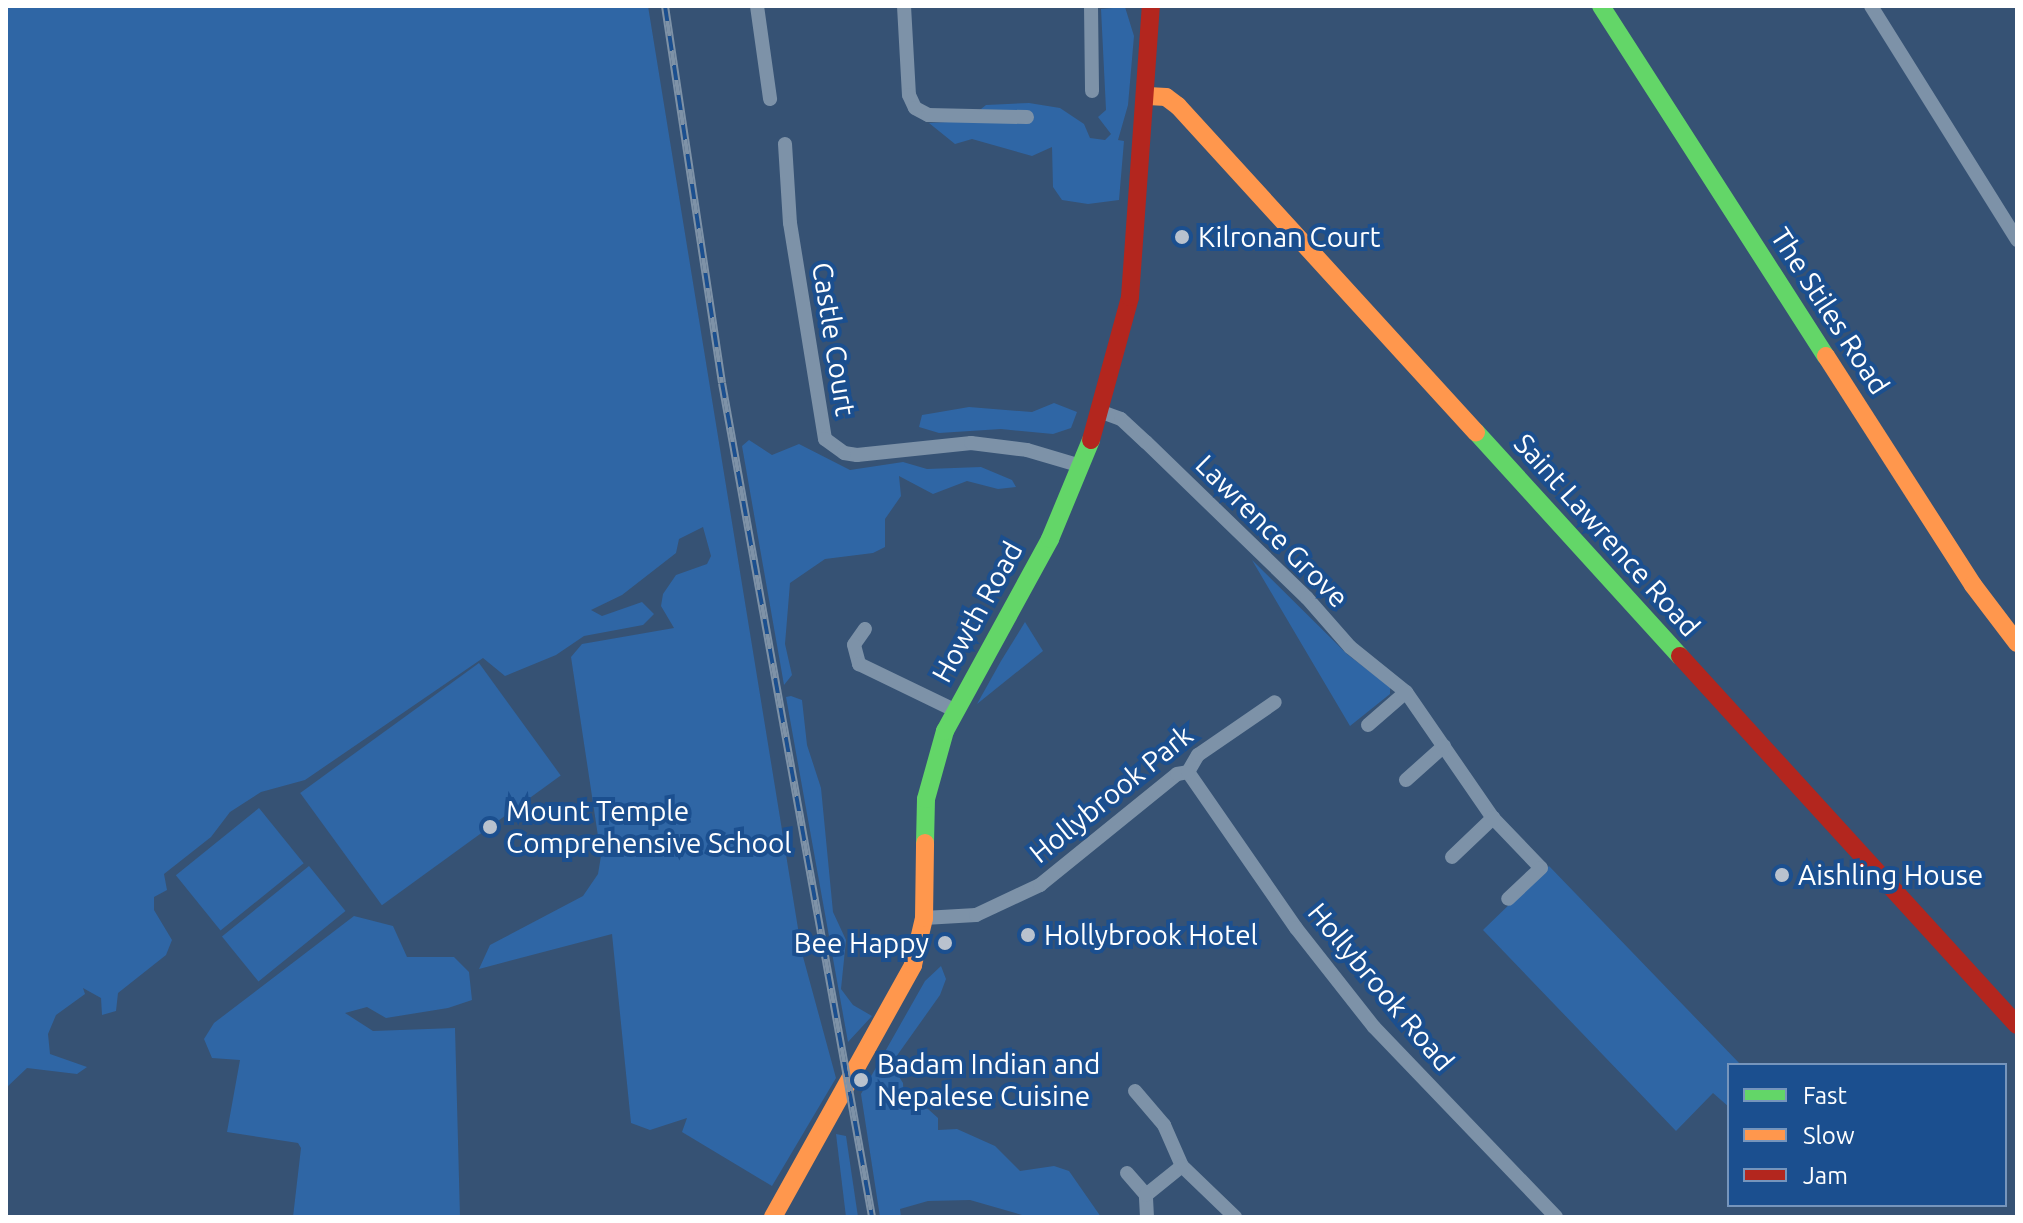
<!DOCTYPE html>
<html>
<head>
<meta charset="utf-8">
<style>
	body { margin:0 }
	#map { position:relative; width:2023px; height:1223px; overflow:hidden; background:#365274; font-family:Ubuntu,sans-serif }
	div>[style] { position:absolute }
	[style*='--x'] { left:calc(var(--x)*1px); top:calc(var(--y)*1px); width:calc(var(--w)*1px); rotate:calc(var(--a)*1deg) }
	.green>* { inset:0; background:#2f66a5; transform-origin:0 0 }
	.street>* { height:14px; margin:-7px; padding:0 7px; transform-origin:7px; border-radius:7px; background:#7d92a8 }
	.fast>* { height:18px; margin:-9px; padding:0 9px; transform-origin:9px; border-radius:9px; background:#63d668 }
	.slow>* { height:18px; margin:-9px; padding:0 9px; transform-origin:9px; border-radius:9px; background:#ff974d }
	.jam>* { height:18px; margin:-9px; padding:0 9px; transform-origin:9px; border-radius:9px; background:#b3261e }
	.rail>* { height:8px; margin-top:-4px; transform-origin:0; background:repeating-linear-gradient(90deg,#1b4f8f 0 15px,#7e92a7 0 30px); box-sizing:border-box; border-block:2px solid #7e92a7 }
	.dots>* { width:22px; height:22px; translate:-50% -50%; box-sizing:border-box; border:4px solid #1b4f8f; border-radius:50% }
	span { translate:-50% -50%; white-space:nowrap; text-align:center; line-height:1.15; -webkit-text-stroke:8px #1b4f8f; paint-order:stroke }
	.poi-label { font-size:28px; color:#fff }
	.left { translate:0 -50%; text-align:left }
	.right { translate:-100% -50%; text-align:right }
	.street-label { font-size:28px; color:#fff }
	.frame { position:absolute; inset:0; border:8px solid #fff; pointer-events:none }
	.legend { position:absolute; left:1727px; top:1063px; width:280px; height:144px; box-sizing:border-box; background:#1b4f8f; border:2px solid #7695bc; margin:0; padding:10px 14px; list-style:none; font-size:24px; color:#fff }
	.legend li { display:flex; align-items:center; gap:16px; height:40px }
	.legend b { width:40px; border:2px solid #7695bc }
</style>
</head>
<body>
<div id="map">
	<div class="green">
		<div style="clip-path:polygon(6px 6px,648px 6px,802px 953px,836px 1078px,772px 1186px,682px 1132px,687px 1118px,650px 1130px,631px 1123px,612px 934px,479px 969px,490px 945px,583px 896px,598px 874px,601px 856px,571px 657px,582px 644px,674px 628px,661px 606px,663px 594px,676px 575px,707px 564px,711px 556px,703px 527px,679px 539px,676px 553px,622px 595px,591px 610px,602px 616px,642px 602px,654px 614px,643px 625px,584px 636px,556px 655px,505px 676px,483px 658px,305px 780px,261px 792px,230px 812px,211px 837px,164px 874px,167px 890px,154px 897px,154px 910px,172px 940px,166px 955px,118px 993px,116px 1011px,102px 1015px,101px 998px,83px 988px,85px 994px,56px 1015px,48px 1034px,50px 1054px,87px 1067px,77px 1074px,27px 1068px,6px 1088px)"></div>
		<div style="clip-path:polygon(1125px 7px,1134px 36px,1128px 105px,1118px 140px,1124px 141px,1119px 200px,1088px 204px,1062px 200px,1053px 187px,1052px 147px,1032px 156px,972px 139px,955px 144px,929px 123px,966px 121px,986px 105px,1029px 103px,1060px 108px,1084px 124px,1090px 138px,1105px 140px,1111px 134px,1098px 117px,1106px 110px,1101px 9px)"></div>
		<div style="clip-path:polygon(1054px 403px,1077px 412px,1071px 428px,1053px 434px,1001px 429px,939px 433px,919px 427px,922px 415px,934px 413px,969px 407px,1032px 412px)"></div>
		<div style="clip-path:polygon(749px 440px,772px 455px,799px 444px,850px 470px,903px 462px,927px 469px,981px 467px,1012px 480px,1016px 487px,998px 489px,967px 481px,933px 494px,899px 476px,901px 496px,885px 519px,885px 547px,873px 553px,825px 559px,790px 583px,785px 644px,792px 675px,784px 685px,742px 446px)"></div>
		<div style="clip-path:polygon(1252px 560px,1347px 654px,1390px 687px,1390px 694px,1350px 726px)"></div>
		<div style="clip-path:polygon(1025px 622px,1043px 651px,977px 704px,1001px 661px)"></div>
		<div style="left:479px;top:663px;width:139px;height:221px;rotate:54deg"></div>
		<div style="clip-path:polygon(791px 696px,802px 700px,807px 745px,821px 788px,833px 912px,846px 940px,841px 989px,853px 1005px,872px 1016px,848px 1042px,786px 697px)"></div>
		<div style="left:259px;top:808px;width:71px;height:107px;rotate:51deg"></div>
		<div style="left:309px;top:866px;width:58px;height:112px;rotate:51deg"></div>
		<div style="clip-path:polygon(1549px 866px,1741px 1065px,1729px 1065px,1729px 1107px,1713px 1093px,1676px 1131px,1483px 930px)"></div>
		<div style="clip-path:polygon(354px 916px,393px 926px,407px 957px,454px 957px,469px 972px,472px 1000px,448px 1008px,386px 1018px,367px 1007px,345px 1013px,373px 1031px,455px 1028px,460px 1217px,293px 1217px,301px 1148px,298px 1143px,227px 1132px,240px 1060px,212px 1058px,204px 1039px,214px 1023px)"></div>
		<div style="clip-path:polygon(941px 966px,946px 979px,940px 995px,891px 1064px,903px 1083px,904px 1100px,928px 1109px,938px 1118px,938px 1130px,957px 1129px,995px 1146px,1020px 1171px,1054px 1166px,1069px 1171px,1101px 1217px,1029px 1217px,970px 1200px,928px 1201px,900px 1209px,901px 1217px,880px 1217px,861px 1094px,925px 981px)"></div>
		<div style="clip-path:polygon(836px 1134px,846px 1136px,858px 1217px,846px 1217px)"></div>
	</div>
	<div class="street">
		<div style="--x:757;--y:6;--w:94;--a:82"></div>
		<div style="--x:904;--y:6;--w:89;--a:86.8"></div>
		<div style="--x:909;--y:95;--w:14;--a:65"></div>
		<div style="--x:915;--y:108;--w:15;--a:28"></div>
		<div style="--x:928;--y:115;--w:99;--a:1.2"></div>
		<div style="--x:1091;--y:6;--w:85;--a:89.3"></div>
		<div style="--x:1871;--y:6;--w:276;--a:58"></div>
		<div style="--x:785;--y:144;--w:79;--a:86.4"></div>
		<div style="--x:790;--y:223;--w:219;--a:80.8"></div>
		<div style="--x:825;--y:439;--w:24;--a:36"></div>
		<div style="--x:844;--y:453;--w:13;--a:9"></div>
		<div style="--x:857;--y:455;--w:115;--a:-6"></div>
		<div style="--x:971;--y:443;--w:56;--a:7.1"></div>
		<div style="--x:1027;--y:450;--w:56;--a:16.5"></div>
		<div style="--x:1099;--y:411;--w:23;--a:20"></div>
		<div style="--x:1121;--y:419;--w:34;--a:43"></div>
		<div style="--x:1146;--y:442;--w:224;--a:44.1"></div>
		<div style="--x:1307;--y:598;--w:65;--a:48.7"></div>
		<div style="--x:1350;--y:647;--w:72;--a:38.8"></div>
		<div style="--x:1406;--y:692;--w:153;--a:55.4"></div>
		<div style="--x:1493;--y:818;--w:69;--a:46.2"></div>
		<div style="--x:1541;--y:868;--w:45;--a:136.8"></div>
		<div style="--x:865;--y:629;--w:19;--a:125"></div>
		<div style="--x:854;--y:645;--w:20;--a:75"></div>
		<div style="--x:859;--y:664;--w:106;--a:25.8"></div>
		<div style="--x:1368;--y:725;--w:50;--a:-41"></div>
		<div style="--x:1188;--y:772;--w:190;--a:55.3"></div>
		<div style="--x:1296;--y:928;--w:126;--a:51.8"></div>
		<div style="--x:1374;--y:1027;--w:263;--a:46.2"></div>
		<div style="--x:1406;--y:780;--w:51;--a:-41.8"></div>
		<div style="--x:1452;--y:857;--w:57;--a:-43.6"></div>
		<div style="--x:924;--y:918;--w:52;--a:-3.3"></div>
		<div style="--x:976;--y:915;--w:71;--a:-25.1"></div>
		<div style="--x:1040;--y:885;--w:176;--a:-39"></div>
		<div style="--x:1177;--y:774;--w:11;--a:-10"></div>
		<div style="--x:1188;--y:772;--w:20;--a:-60"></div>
		<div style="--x:1198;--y:755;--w:93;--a:-34.5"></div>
		<div style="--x:1135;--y:1091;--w:45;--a:49.5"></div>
		<div style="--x:1164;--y:1125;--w:45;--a:66.3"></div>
		<div style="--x:1182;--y:1166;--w:74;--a:43.9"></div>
		<div style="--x:1127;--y:1173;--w:29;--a:49"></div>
		<div style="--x:1147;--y:1217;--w:22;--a:-93"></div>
		<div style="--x:1146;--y:1195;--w:46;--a:-38.9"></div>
	</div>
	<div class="fast">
		<div style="--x:1601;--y:6;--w:416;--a:57.3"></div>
		<div style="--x:1476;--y:432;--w:303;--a:47.7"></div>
		<div style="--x:925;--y:843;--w:44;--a:-88.7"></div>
		<div style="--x:926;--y:799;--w:71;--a:-74.4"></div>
		<div style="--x:945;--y:731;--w:219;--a:-61.3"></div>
		<div style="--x:1050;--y:539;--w:107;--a:-67.5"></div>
	</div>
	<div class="slow">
		<div style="--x:1148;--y:96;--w:18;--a:3"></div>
		<div style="--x:1166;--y:97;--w:15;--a:37"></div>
		<div style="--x:1178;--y:106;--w:442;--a:47.6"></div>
		<div style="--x:1826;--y:356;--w:272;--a:57.3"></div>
		<div style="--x:1973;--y:585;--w:73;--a:52.8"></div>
		<div style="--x:773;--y:1217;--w:288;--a:-60.9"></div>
		<div style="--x:913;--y:965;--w:48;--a:-76.8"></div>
		<div style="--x:924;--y:918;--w:75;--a:-89.2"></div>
	</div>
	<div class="jam">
		<div style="--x:1091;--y:440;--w:148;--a:-74.7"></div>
		<div style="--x:1130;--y:297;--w:292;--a:-85.9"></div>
		<div style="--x:1680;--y:656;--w:500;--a:47.6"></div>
	</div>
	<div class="rail">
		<div style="--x:665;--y:6;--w:381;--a:81.4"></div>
		<div style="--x:722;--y:383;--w:847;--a:79.8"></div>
	</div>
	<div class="dots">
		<div style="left:1182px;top:237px;background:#b9c2ce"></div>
		<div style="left:490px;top:827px;background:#b9c2ce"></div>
		<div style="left:1782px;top:875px;background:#b9c2ce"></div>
		<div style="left:1028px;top:935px;background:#b9c2ce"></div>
		<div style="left:945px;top:943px;background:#b9c2ce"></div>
		<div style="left:861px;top:1080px;background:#b9c2ce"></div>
	</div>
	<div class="poi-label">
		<span class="left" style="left:1198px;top:237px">Kilronan Court</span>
		<span class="left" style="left:506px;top:827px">Mount Temple<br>Comprehensive School</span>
		<span class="left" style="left:1798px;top:875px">Aishling House</span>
		<span class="left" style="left:1044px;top:935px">Hollybrook Hotel</span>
		<span class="right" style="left:929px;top:943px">Bee Happy</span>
		<span class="left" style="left:877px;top:1080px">Badam Indian and<br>Nepalese Cuisine</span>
	</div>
	<div class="street-label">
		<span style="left:1830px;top:311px;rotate:57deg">The Stiles Road</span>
		<span style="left:834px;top:339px;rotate:81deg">Castle Court</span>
		<span style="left:1272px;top:531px;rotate:45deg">Lawrence Grove</span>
		<span style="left:1607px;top:535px;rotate:48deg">Saint Lawrence Road</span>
		<span style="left:977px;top:612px;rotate:-61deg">Howth Road</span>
		<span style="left:1111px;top:794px;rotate:-39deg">Hollybrook Park</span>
		<span style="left:1381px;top:987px;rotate:50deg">Hollybrook Road</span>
	</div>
	<div class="frame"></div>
	<ul class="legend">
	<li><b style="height:10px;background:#63d668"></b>Fast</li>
	<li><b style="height:10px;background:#ff974d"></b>Slow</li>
	<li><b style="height:10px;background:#b3261e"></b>Jam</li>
	</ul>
</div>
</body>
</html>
